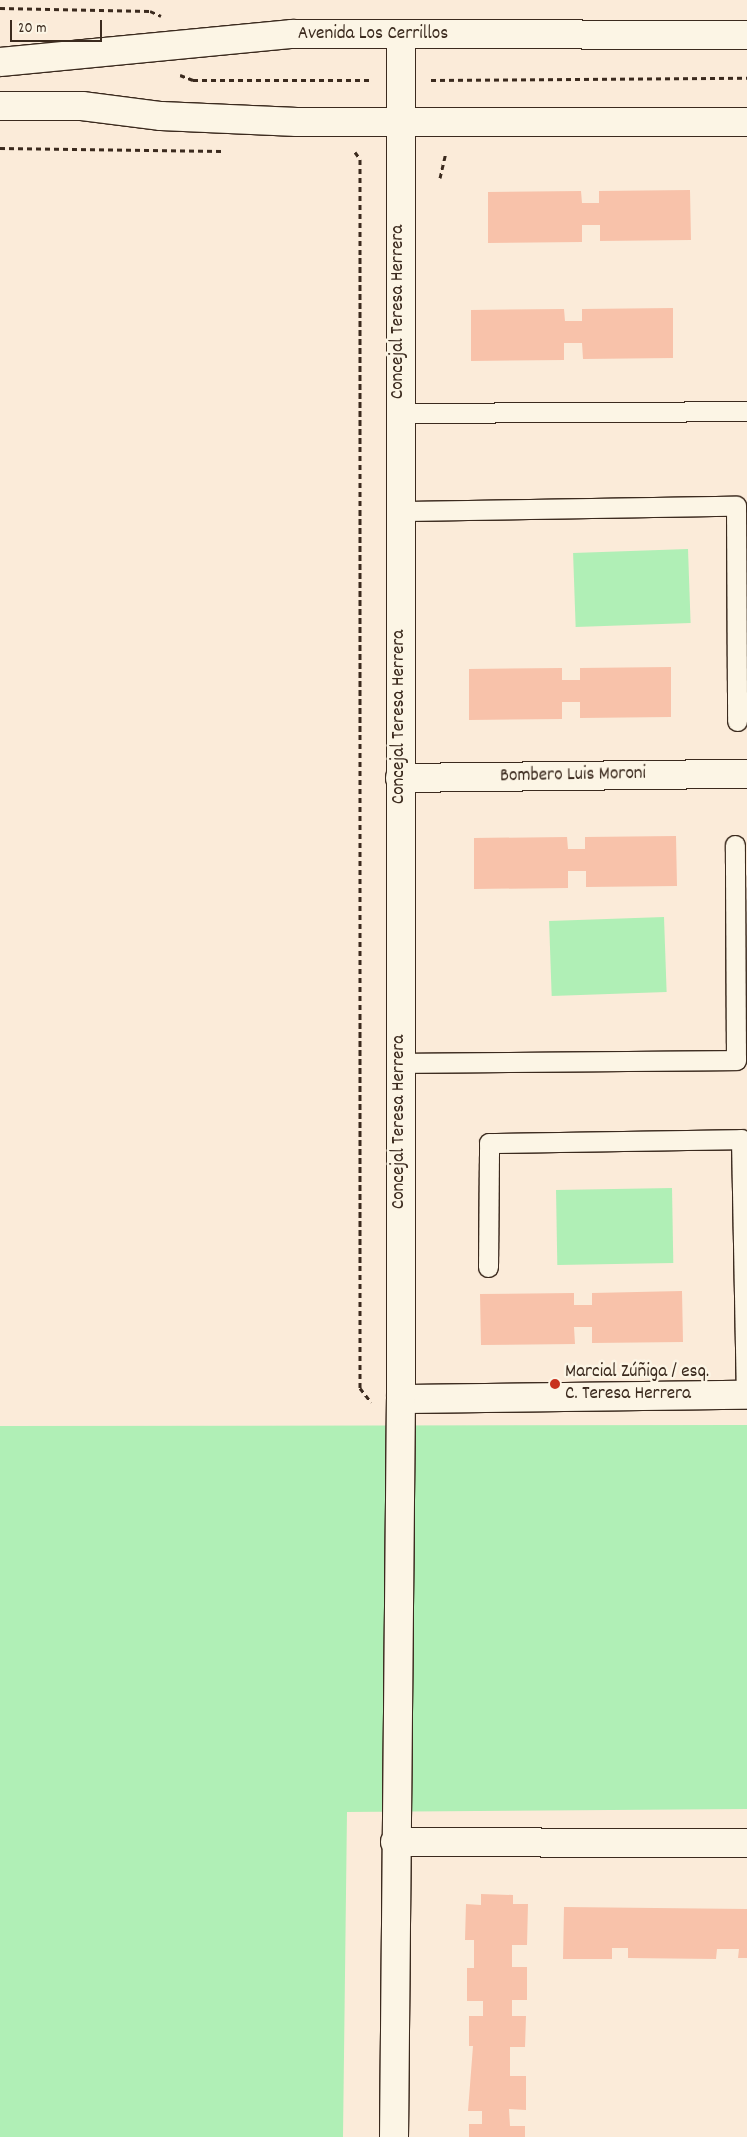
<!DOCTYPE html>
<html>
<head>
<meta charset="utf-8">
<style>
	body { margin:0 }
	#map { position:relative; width:747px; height:2137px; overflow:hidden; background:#fbebd9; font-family:Dekko,sans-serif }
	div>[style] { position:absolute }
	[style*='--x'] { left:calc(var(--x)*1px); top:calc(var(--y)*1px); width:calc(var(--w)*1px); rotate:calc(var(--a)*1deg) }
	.green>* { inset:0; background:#b0efb6; transform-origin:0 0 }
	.building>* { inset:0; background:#f8c2aa }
	.path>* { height:3px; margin-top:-1.5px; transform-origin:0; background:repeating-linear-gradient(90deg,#3b2a1e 0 5px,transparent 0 9px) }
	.roads { filter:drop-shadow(1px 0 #3b2a1e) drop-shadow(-1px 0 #3b2a1e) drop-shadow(0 1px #3b2a1e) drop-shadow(0 -1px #3b2a1e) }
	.lane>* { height:19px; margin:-9.5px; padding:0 9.5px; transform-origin:9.5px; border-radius:9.5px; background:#fcf5e5 }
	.street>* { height:28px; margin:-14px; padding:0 14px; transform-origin:14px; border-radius:14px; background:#fcf5e5 }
	.dots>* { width:14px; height:14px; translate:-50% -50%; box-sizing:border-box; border:2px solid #fcf5e5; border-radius:50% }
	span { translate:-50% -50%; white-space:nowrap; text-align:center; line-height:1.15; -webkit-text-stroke:5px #fcf5e5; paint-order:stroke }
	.street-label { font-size:19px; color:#3b2a1e }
	.poi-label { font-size:19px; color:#3b2a1e }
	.left { translate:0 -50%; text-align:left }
	.scale { position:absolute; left:10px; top:20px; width:92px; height:22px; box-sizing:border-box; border:2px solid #3b2a1e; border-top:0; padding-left:6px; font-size:15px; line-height:18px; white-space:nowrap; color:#3b2a1e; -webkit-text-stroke:4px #fcf5e5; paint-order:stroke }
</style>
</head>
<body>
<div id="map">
	<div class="green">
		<div style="left:688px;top:549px;width:74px;height:115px;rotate:88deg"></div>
		<div style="left:664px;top:917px;width:75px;height:115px;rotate:88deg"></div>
		<div style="left:672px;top:1188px;width:75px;height:116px;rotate:89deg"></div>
		<div style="clip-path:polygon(747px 1425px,747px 1809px,347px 1812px,343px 2137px,0 2137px,0 1426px)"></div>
	</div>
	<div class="building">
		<div style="clip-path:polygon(690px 190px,691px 240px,600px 241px,600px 225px,582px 225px,582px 242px,488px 243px,488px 192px,581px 191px,582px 203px,599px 203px,599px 191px)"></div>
		<div style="clip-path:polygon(673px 308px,673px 358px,583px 359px,582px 343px,564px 343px,564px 360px,471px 361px,471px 310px,564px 309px,565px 321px,582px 321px,582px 309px)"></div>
		<div style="clip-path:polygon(671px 667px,671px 717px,580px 718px,580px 702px,562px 702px,562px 719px,469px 720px,469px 669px,562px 668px,562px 680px,580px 680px,580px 668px)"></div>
		<div style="clip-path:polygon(676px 836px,677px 886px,586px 887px,586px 871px,568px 871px,568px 888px,474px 889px,474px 838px,567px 837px,568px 849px,585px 849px,585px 837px)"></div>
		<div style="clip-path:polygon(682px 1291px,683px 1342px,592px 1343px,592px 1327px,574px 1327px,575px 1344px,481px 1345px,480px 1294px,574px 1293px,574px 1305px,592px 1305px,592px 1293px)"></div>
		<div style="clip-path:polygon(481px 1894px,513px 1895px,513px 1904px,528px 1904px,527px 1945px,512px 1945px,512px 1967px,527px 1967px,527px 2000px,512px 2000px,512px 2016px,526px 2016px,525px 2047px,510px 2047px,510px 2076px,526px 2076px,526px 2110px,509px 2109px,510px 2126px,525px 2126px,525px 2137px,469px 2137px,469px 2124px,482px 2124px,482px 2111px,468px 2111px,473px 2046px,469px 2046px,469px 2016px,483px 2016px,483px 2001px,467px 2001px,467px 1968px,474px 1968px,474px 1940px,465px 1940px,466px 1904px,481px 1905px)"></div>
		<div style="clip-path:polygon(564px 1907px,747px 1909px,747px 1958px,738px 1958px,739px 1949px,717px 1949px,716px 1959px,628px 1958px,628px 1948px,612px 1948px,612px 1959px,563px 1959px)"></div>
	</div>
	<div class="path">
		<div style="--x:0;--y:8;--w:150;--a:1.1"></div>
		<div style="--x:150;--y:11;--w:12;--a:24"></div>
		<div style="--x:180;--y:75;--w:14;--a:21"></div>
		<div style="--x:193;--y:80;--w:179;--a:0"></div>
		<div style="--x:431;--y:80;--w:316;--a:-0.4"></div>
		<div style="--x:0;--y:148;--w:222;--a:0.8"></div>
		<div style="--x:355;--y:152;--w:9;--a:54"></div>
		<div style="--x:360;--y:159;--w:1229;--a:90"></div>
		<div style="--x:360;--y:1388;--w:18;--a:52"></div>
		<div style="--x:440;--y:178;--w:26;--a:-77"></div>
	</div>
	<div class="roads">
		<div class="lane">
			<div style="--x:400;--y:413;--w:347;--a:-0.3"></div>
			<div style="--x:400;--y:511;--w:336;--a:-0.9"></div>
			<div style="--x:736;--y:506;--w:215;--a:89.7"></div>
			<div style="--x:400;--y:1063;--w:336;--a:-0.5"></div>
			<div style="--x:736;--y:1060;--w:215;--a:-90.3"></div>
			<div style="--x:488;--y:1267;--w:124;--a:-89.5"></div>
			<div style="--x:489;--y:1143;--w:252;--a:-0.9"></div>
			<div style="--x:741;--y:1139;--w:256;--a:88.9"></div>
		</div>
		<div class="street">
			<div style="--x:0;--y:62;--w:293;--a:-5.5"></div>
			<div style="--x:292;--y:34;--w:455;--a:0.1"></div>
			<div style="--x:0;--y:106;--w:82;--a:0"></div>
			<div style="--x:82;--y:106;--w:80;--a:7.2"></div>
			<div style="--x:161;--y:116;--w:136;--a:2.5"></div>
			<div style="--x:297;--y:122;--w:450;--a:0"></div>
			<div style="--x:400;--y:778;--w:347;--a:-0.7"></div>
			<div style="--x:401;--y:1399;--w:346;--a:-0.7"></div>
			<div style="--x:395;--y:1842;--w:352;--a:0.2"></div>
			<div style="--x:394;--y:2137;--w:738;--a:-89.46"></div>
			<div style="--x:401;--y:1399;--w:1364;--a:-90"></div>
		</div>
	</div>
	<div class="dots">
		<div style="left:555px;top:1384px;background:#c8321e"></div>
	</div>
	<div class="street-label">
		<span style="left:373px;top:35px">Avenida Los Cerrillos</span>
		<span style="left:399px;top:312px;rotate:-90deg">Concejal Teresa Herrera</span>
		<span style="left:400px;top:717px;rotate:-90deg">Concejal Teresa Herrera</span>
		<span style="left:573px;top:776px;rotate:-1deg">Bombero Luis Moroni</span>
		<span style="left:400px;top:1122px;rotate:-90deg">Concejal Teresa Herrera</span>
	</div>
	<div class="poi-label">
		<span class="left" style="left:565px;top:1384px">Marcial Zúñiga / esq.<br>C. Teresa Herrera</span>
	</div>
	<div class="scale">20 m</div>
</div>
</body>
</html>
